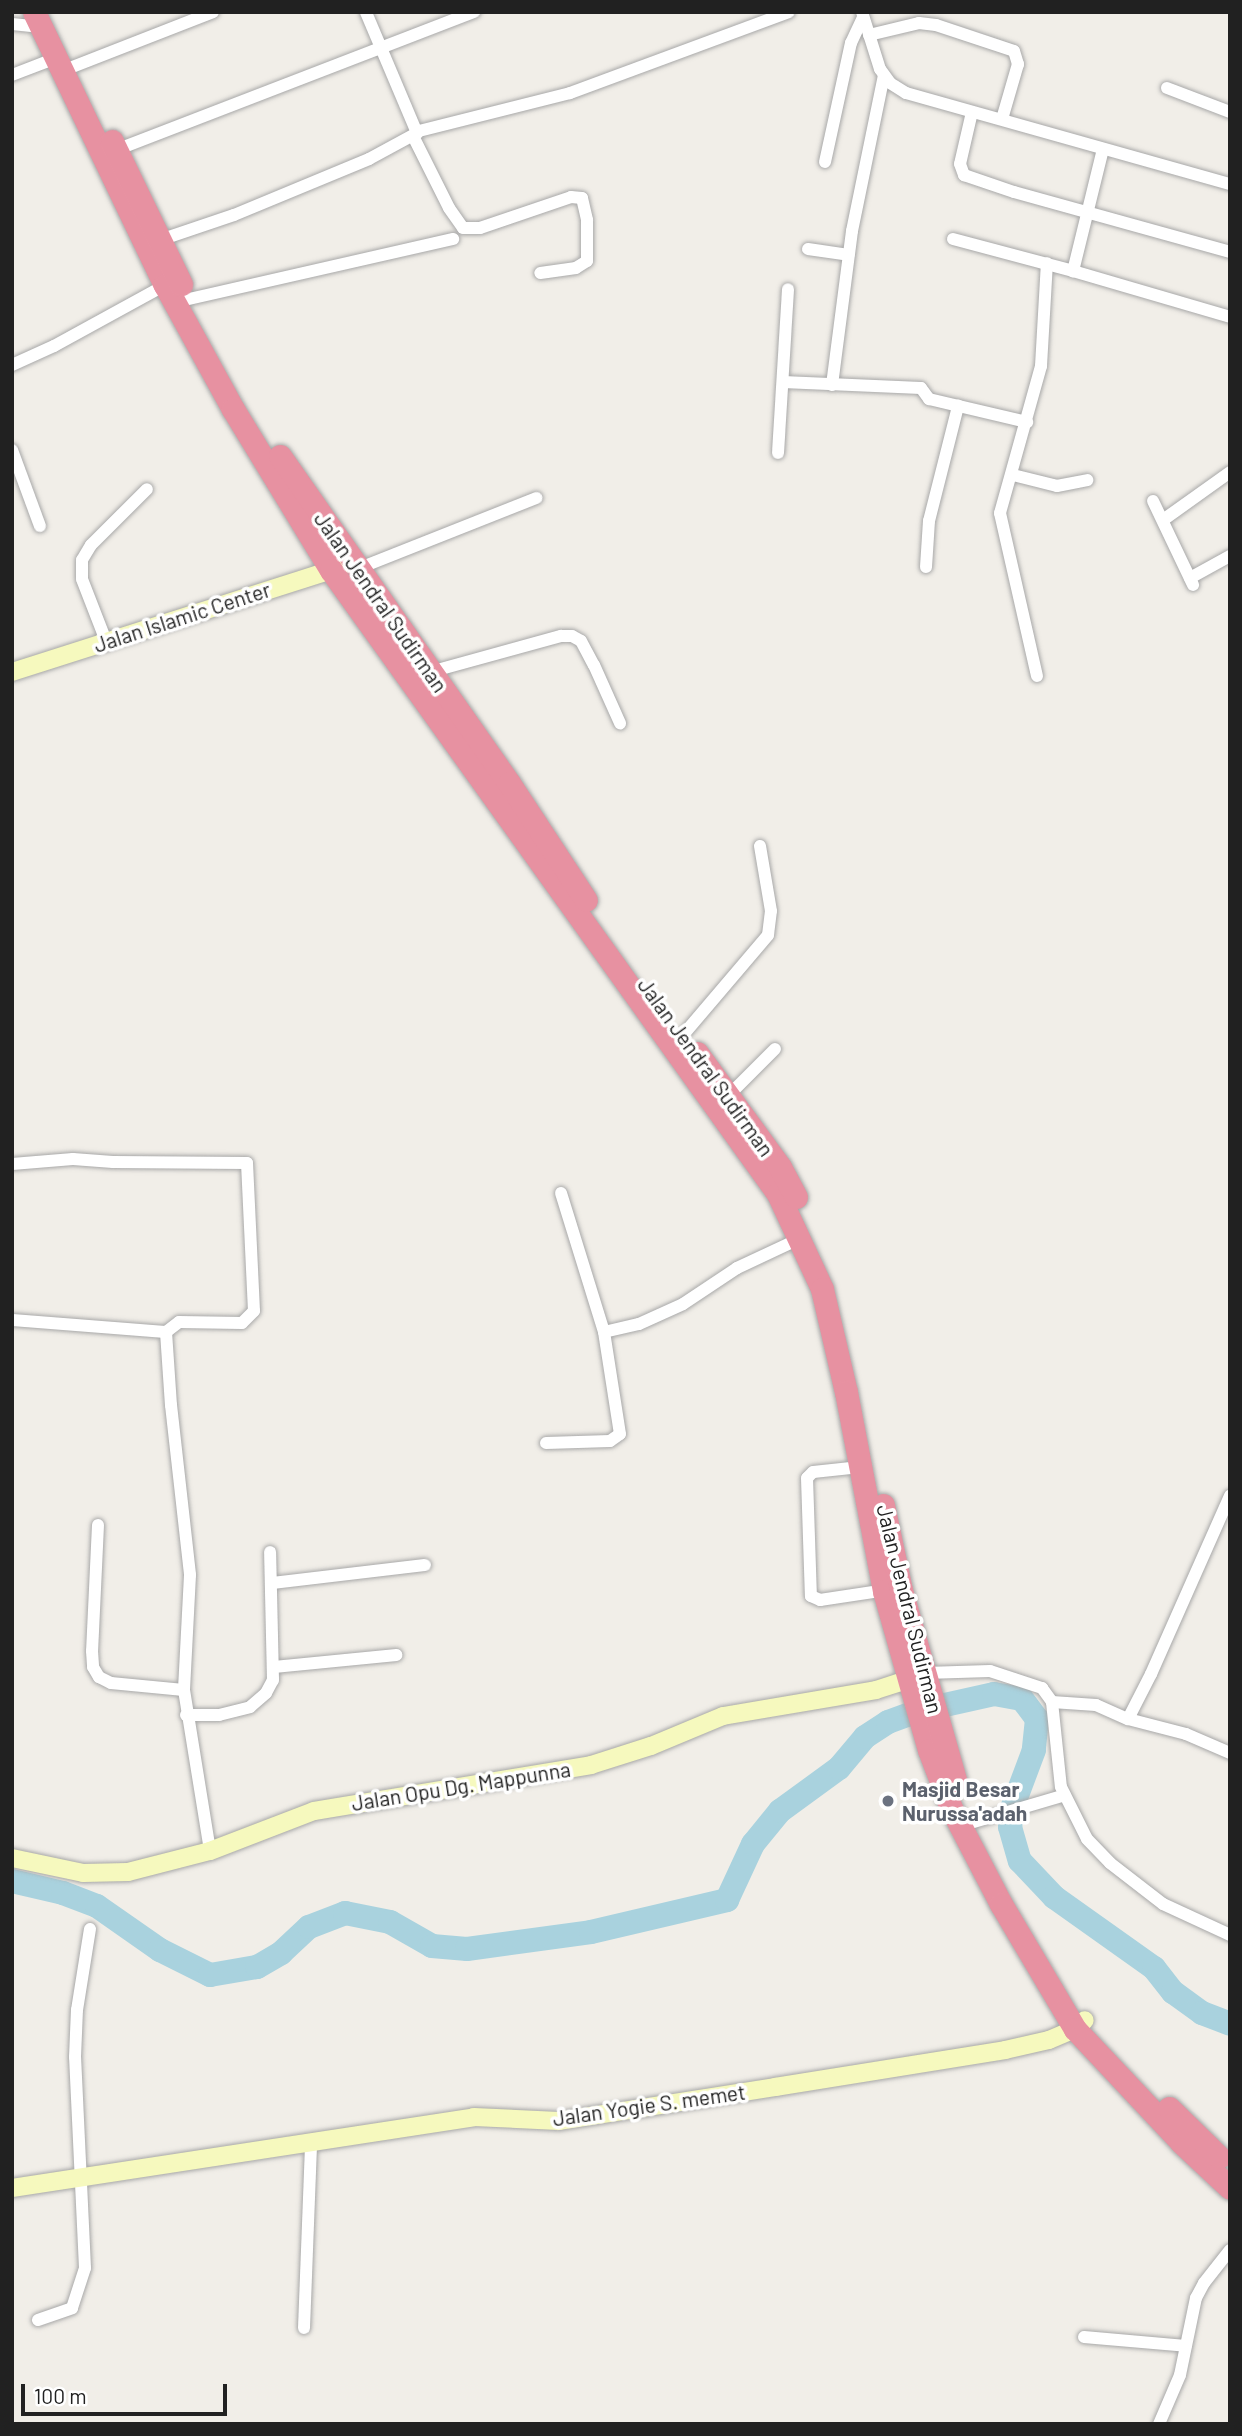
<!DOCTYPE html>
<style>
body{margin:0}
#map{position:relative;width:1242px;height:2436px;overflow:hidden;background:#f1eee8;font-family:Barlow,sans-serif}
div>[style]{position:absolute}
.river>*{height:24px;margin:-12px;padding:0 12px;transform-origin:12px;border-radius:12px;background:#a9d2de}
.roads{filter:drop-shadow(0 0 2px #a8a8a8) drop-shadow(0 0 2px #a8a8a8)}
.street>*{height:12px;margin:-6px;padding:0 6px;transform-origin:6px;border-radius:6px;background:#fff}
.secondary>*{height:18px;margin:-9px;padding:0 9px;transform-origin:9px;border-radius:9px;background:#f6f9be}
.highway>*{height:23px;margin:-11.5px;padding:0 11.5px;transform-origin:11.5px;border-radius:11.5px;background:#e791a1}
.dots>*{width:19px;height:19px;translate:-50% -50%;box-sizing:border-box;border:4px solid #fff;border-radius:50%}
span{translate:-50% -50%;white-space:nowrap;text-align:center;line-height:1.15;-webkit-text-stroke:7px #fff;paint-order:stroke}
.street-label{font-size:21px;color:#212121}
.worship-label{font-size:21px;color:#5b616d;font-weight:700}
.left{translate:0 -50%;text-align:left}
.frame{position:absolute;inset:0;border:14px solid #212121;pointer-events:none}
.scale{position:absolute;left:21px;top:2384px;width:206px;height:32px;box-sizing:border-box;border:4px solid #212121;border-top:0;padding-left:9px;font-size:21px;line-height:24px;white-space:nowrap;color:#212121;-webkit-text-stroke:5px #fff;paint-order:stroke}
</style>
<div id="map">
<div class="river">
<i style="left:12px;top:1881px;width:52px;rotate:13.2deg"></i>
<i style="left:63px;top:1893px;width:36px;rotate:21deg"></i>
<i style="left:97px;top:1906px;width:77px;rotate:34.9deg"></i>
<i style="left:160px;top:1950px;width:56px;rotate:26.6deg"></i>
<i style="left:210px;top:1975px;width:48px;rotate:-9.7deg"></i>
<i style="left:257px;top:1967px;width:28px;rotate:-30deg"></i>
<i style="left:281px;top:1953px;width:38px;rotate:-43deg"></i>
<i style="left:309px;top:1927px;width:39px;rotate:-21deg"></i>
<i style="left:345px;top:1913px;width:46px;rotate:11.3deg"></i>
<i style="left:390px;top:1922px;width:48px;rotate:29.7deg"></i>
<i style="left:432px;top:1946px;width:35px;rotate:5deg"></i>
<i style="left:467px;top:1949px;width:125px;rotate:-7.8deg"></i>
<i style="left:591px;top:1932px;width:140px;rotate:-13.2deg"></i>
<i style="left:727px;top:1900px;width:62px;rotate:-65.1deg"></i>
<i style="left:753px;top:1844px;width:43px;rotate:-50.7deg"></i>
<i style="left:780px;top:1811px;width:73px;rotate:-36.1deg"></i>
<i style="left:839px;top:1768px;width:40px;rotate:-50deg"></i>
<i style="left:865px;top:1737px;width:27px;rotate:-33deg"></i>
<i style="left:888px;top:1722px;width:32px;rotate:-20deg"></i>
<i style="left:918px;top:1711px;width:78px;rotate:-12.6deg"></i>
<i style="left:994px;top:1694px;width:28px;rotate:10deg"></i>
<i style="left:1022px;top:1699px;width:25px;rotate:53deg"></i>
<i style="left:1037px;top:1719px;width:31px;rotate:96deg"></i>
<i style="left:1034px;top:1750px;width:60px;rotate:110.6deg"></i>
<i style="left:1013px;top:1806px;width:21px;rotate:98deg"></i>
<i style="left:1010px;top:1827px;width:35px;rotate:74deg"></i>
<i style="left:1020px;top:1861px;width:50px;rotate:46.6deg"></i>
<i style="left:1054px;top:1897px;width:123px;rotate:35.4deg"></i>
<i style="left:1154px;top:1968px;width:31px;rotate:52deg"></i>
<i style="left:1173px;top:1992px;width:36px;rotate:36deg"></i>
<i style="left:1202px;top:2013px;width:30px;rotate:21deg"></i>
</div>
<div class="roads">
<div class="street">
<i style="left:862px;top:12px;width:60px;rotate:72.5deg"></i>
<i style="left:880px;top:69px;width:17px;rotate:54deg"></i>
<i style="left:890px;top:83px;width:19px;rotate:32deg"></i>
<i style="left:906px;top:93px;width:337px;rotate:15.7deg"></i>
<i style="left:12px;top:24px;width:29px;rotate:6deg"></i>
<i style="left:869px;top:35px;width:51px;rotate:-13.5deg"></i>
<i style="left:919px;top:23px;width:17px;rotate:7deg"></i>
<i style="left:936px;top:25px;width:82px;rotate:18.4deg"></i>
<i style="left:1014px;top:51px;width:14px;rotate:73deg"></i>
<i style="left:1018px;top:64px;width:57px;rotate:106.2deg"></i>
<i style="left:62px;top:71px;width:162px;rotate:-21.3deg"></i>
<i style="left:12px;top:75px;width:47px;rotate:-21.1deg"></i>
<i style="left:1167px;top:88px;width:67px;rotate:20.9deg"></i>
<i style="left:972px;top:112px;width:53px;rotate:103deg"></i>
<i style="left:960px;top:164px;width:12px;rotate:70deg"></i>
<i style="left:964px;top:175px;width:53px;rotate:18.8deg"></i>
<i style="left:1014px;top:192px;width:224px;rotate:15.5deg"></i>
<i style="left:419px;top:131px;width:156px;rotate:-14.1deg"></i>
<i style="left:570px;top:93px;width:233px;rotate:-20.3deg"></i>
<i style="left:413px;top:136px;width:80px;rotate:63.4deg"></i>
<i style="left:449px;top:208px;width:24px;rotate:55deg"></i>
<i style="left:463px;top:228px;width:17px"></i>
<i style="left:480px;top:228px;width:96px;rotate:-18.8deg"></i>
<i style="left:571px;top:197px;width:11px;rotate:5deg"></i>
<i style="left:582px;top:198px;width:23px;rotate:77deg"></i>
<i style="left:587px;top:220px;width:41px;rotate:90deg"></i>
<i style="left:587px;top:261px;width:13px;rotate:148deg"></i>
<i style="left:576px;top:268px;width:36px;rotate:172deg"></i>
<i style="left:1103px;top:149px;width:126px;rotate:103.8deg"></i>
<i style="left:1073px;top:271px;width:164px;rotate:16.3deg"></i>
<i style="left:116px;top:150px;width:384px;rotate:-21.1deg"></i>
<i style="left:825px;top:162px;width:122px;rotate:-77.7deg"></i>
<i style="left:851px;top:43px;width:29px;rotate:-65deg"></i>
<i style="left:953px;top:239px;width:124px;rotate:14.9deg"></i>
<i style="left:160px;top:240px;width:78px;rotate:-18.7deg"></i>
<i style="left:234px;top:215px;width:146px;rotate:-22.5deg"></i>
<i style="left:369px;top:159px;width:55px;rotate:-28.4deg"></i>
<i style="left:417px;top:133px;width:131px;rotate:-112.9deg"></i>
<i style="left:808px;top:249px;width:41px;rotate:8.3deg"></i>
<i style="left:189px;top:299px;width:271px;rotate:-12.8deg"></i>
<i style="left:12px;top:365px;width:46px;rotate:-24.3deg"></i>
<i style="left:54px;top:346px;width:131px;rotate:-28.7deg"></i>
<i style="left:783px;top:382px;width:138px;rotate:2.5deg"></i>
<i style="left:921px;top:388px;width:14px;rotate:54deg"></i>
<i style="left:929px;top:399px;width:101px;rotate:13.2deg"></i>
<i style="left:832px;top:385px;width:155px;rotate:-82.6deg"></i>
<i style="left:852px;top:231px;width:159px;rotate:-78.4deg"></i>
<i style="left:12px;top:450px;width:81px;rotate:69.8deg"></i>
<i style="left:778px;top:453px;width:164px;rotate:-86.5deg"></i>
<i style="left:1013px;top:475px;width:45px;rotate:14deg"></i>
<i style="left:1057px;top:486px;width:31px;rotate:-11deg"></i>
<i style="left:1153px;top:501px;width:93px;rotate:64.5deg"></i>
<i style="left:1163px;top:520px;width:82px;rotate:-35.6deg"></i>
<i style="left:926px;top:567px;width:46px;rotate:-86.3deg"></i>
<i style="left:929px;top:521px;width:119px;rotate:-75.8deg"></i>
<i style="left:357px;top:569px;width:193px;rotate:-21.6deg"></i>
<i style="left:1190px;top:578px;width:46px;rotate:-28.8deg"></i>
<i style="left:106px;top:641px;width:66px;rotate:-111.2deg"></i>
<i style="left:82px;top:579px;width:19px;rotate:-90deg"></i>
<i style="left:82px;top:560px;width:17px;rotate:-59deg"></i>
<i style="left:91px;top:545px;width:79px;rotate:-45deg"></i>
<i style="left:430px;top:672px;width:136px;rotate:-15.4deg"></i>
<i style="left:561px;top:636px;width:11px"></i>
<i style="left:572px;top:636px;width:10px;rotate:29deg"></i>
<i style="left:581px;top:641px;width:27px;rotate:62deg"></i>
<i style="left:594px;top:665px;width:64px;rotate:65.9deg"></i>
<i style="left:1037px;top:676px;width:167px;rotate:-102.8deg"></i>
<i style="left:1000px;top:513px;width:153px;rotate:-74.4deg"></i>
<i style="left:1041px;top:366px;width:103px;rotate:-86.7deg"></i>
<i style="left:683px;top:1035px;width:131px;rotate:-49.6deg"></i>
<i style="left:768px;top:935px;width:24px;rotate:-83deg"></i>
<i style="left:771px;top:911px;width:66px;rotate:-99.6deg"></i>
<i style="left:729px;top:1095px;width:65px;rotate:-45deg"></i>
<i style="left:12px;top:1164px;width:61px;rotate:-4.7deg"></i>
<i style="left:73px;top:1159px;width:40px;rotate:4.3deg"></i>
<i style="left:113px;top:1162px;width:134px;rotate:0.4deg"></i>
<i style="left:247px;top:1163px;width:148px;rotate:87.3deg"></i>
<i style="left:254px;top:1311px;width:17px;rotate:135deg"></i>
<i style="left:242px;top:1323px;width:63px;rotate:-179.1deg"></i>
<i style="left:179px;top:1322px;width:16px;rotate:142deg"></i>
<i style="left:166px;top:1332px;width:73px;rotate:86.1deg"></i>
<i style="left:171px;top:1405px;width:171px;rotate:83.6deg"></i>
<i style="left:190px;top:1575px;width:115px;rotate:93deg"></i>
<i style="left:184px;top:1690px;width:163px;rotate:80.8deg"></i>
<i style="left:561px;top:1193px;width:145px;rotate:72.8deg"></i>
<i style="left:604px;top:1332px;width:36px;rotate:-13deg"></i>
<i style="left:639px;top:1324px;width:48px;rotate:-24.4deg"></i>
<i style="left:683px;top:1304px;width:65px;rotate:-33.7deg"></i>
<i style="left:737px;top:1268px;width:71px;rotate:-25.1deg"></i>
<i style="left:12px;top:1320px;width:154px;rotate:4.5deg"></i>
<i style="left:546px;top:1443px;width:64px;rotate:-1.8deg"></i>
<i style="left:610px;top:1441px;width:12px;rotate:-35deg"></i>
<i style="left:620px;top:1434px;width:103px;rotate:-98.9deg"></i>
<i style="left:860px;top:1467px;width:47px;rotate:173.9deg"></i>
<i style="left:813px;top:1472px;width:8px;rotate:135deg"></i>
<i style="left:807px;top:1478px;width:118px;rotate:88.1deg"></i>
<i style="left:811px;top:1596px;width:10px;rotate:24deg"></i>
<i style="left:820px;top:1600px;width:67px;rotate:-8.6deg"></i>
<i style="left:98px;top:1525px;width:126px;rotate:92.7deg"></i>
<i style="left:92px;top:1651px;width:16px;rotate:86deg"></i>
<i style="left:93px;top:1667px;width:12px;rotate:59deg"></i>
<i style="left:99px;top:1677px;width:13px;rotate:27deg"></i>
<i style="left:111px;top:1683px;width:73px;rotate:5.5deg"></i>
<i style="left:272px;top:1583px;width:154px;rotate:-6.7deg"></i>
<i style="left:274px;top:1667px;width:123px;rotate:-5.6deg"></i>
<i style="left:925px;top:1673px;width:65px;rotate:-1.8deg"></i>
<i style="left:990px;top:1671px;width:55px;rotate:18.1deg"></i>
<i style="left:1042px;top:1688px;width:17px;rotate:54deg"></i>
<i style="left:1052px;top:1702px;width:85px;rotate:84deg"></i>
<i style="left:1061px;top:1787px;width:58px;rotate:63.4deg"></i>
<i style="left:1087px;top:1839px;width:33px;rotate:46deg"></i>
<i style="left:1110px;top:1863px;width:67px;rotate:37.7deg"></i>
<i style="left:1163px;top:1904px;width:74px;rotate:24.8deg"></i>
<i style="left:1052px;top:1702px;width:44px;rotate:3.9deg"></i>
<i style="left:1096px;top:1705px;width:35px;rotate:24deg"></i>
<i style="left:1128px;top:1719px;width:51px;rotate:-62.9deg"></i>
<i style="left:1151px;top:1674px;width:195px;rotate:-66.1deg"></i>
<i style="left:186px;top:1715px;width:33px"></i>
<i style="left:219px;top:1715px;width:32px;rotate:-14deg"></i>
<i style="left:250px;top:1707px;width:21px;rotate:-41deg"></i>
<i style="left:266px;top:1693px;width:15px;rotate:-62deg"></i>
<i style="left:273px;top:1680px;width:128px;rotate:-91.3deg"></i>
<i style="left:1128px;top:1719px;width:60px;rotate:14.5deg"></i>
<i style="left:1186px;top:1734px;width:48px;rotate:23.4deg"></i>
<i style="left:960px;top:1826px;width:109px;rotate:-16.4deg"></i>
<i style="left:38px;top:2320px;width:36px;rotate:-19deg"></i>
<i style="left:72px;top:2308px;width:42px;rotate:-72deg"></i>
<i style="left:85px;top:2268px;width:211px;rotate:-92.7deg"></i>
<i style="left:75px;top:2057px;width:47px;rotate:-87.6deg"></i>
<i style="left:77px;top:2010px;width:82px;rotate:-80.9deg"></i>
<i style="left:304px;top:2328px;width:186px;rotate:-87.8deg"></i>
<i style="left:1084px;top:2337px;width:102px;rotate:5deg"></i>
<i style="left:1159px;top:2424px;width:53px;rotate:-66.8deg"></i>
<i style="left:1180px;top:2375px;width:79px;rotate:-78.3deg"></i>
<i style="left:1196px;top:2298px;width:17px;rotate:-62deg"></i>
<i style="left:1204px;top:2283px;width:42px;rotate:-51.8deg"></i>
</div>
<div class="secondary">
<i style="left:12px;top:672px;width:335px;rotate:-17.7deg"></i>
<i style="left:331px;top:570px;width:22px;rotate:-24deg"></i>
<i style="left:12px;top:1858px;width:73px;rotate:11.9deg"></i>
<i style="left:83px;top:1873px;width:45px;rotate:-1.3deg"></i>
<i style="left:128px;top:1872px;width:85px;rotate:-14.4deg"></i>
<i style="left:210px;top:1851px;width:111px;rotate:-21deg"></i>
<i style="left:314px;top:1811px;width:281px;rotate:-9.4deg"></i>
<i style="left:591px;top:1765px;width:63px;rotate:-17.6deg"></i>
<i style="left:651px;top:1746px;width:78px;rotate:-22.6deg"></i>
<i style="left:723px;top:1716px;width:155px;rotate:-9.6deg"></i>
<i style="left:876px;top:1690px;width:45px;rotate:-18deg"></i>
<i style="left:12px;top:2188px;width:467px;rotate:-8.7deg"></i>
<i style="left:474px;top:2117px;width:85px;rotate:2.7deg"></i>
<i style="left:559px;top:2121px;width:219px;rotate:-8.9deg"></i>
<i style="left:775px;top:2087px;width:233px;rotate:-9.1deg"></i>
<i style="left:1005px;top:2050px;width:45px;rotate:-12.8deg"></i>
<i style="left:1049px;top:2040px;width:28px;rotate:-23deg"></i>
<i style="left:1075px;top:2029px;width:13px;rotate:-42deg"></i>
</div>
<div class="highway">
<i style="left:34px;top:12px;width:303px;rotate:64.4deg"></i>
<i style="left:165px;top:285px;width:141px;rotate:61.3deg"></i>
<i style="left:233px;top:409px;width:188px;rotate:58.7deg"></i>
<i style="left:331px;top:570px;width:768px;rotate:54.38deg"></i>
<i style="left:778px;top:1194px;width:105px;rotate:65.1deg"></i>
<i style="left:822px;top:1289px;width:106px;rotate:76.9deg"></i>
<i style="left:846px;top:1392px;width:203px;rotate:79.2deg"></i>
<i style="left:884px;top:1591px;width:165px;rotate:74.2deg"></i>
<i style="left:929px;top:1750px;width:62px;rotate:69.2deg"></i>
<i style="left:951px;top:1808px;width:108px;rotate:62.5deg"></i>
<i style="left:1001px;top:1904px;width:145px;rotate:59.4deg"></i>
<i style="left:1075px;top:2029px;width:155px;rotate:46.8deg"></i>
<i style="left:1181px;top:2142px;width:67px;rotate:43.2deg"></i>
<i style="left:112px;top:141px;width:159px;rotate:64.2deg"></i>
<i style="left:280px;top:456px;width:399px;rotate:55deg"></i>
<i style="left:509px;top:783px;width:140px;rotate:56.7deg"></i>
<i style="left:697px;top:1053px;width:141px;rotate:53.9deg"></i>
<i style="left:780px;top:1167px;width:34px;rotate:62deg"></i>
<i style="left:883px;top:1505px;width:87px;rotate:78deg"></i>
<i style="left:901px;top:1590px;width:198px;rotate:74.1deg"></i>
<i style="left:1169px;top:2108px;width:70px;rotate:44.4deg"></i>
</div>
</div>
<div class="dots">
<i style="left:888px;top:1801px;background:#6b7280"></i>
</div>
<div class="street-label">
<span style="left:381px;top:602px;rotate:55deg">Jalan Jendral Sudirman</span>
<span style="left:182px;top:617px;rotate:-18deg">Jalan Islamic Center</span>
<span style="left:706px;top:1067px;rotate:54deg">Jalan Jendral Sudirman</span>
<span style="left:910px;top:1609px;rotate:76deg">Jalan Jendral Sudirman</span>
<span style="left:461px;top:1786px;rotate:-9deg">Jalan Opu Dg. Mappunna</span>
<span style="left:649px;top:2105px;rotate:-8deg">Jalan Yogie S. memet</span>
</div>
<div class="worship-label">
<span class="left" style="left:902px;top:1801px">Masjid Besar<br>Nurussa'adah</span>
</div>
<div class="frame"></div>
<div class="scale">100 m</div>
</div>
